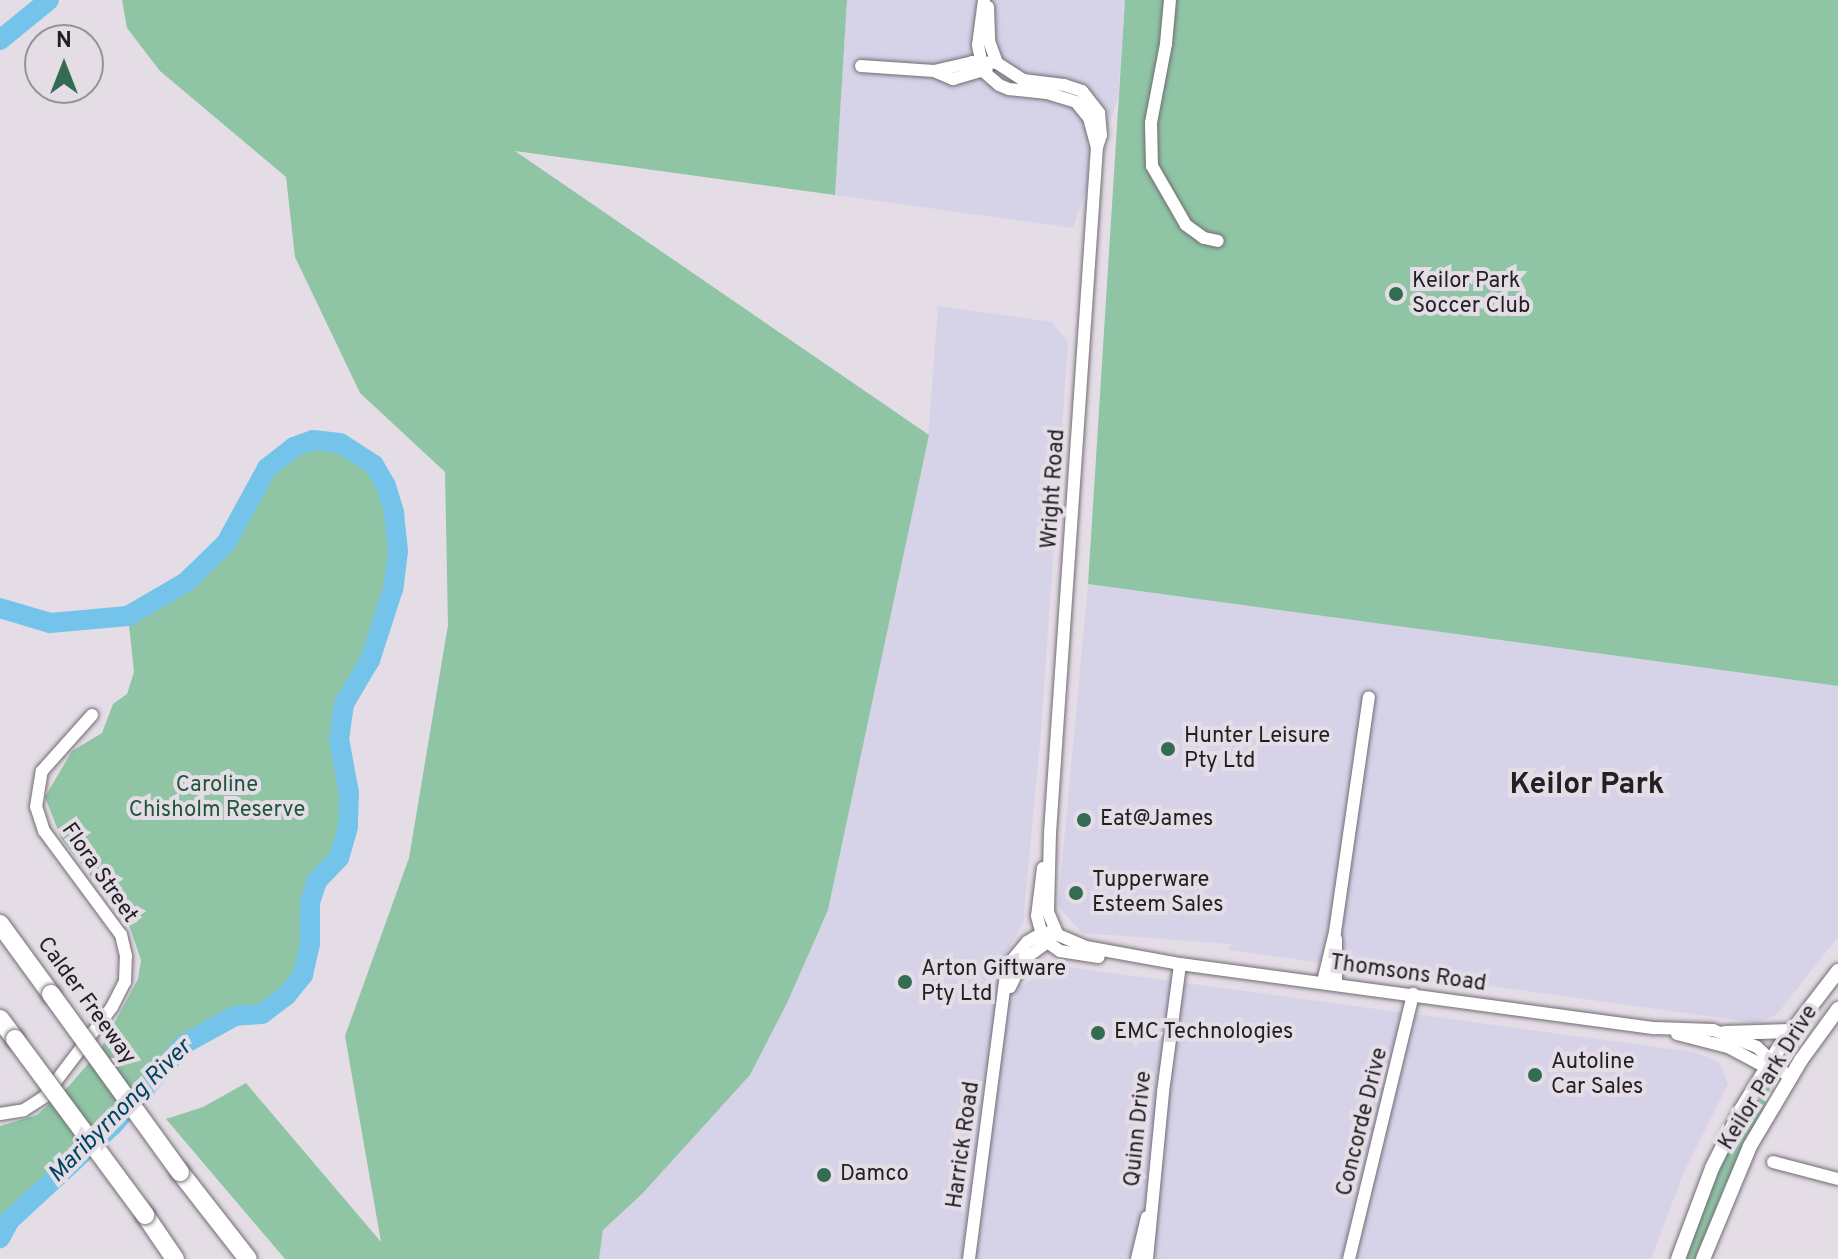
<!DOCTYPE html>
<style>
body{margin:0}
#map{position:relative;width:1838px;height:1259px;overflow:hidden;background:#e4dde6;font-family:Overpass,sans-serif}
div>[style]{position:absolute}
.industrial>*{inset:0;background:#d6d3e9}
.green>*{inset:0;background:#8fc5a5}
.river>*{height:20px;margin:-10px;padding:0 10px;transform-origin:10px;border-radius:10px;background:#74c3eb}
.roads{filter:drop-shadow(0 0 2px #726c73) drop-shadow(0 0 2px #726c73)}
.minor>*{height:12px;margin:-6px;padding:0 6px;transform-origin:6px;border-radius:6px;background:#fff}
.major>*{height:14px;margin:-7px;padding:0 7px;transform-origin:7px;border-radius:7px;background:#fff}
.highway>*{height:18px;margin:-9px;padding:0 9px;transform-origin:9px;border-radius:9px;background:#fff}
.bridges{filter:drop-shadow(0 0 2px #726c73) drop-shadow(0 0 2px #726c73)}
.highway-bridge>*{height:18px;margin:-9px;padding:0 9px;transform-origin:9px;border-radius:9px;background:#fff}
.dots>*{width:22px;height:22px;translate:-50% -50%;box-sizing:border-box;border:4px solid #e4dde6;border-radius:50%}
span{translate:-50% -50%;white-space:nowrap;text-align:center;line-height:1.15;-webkit-text-stroke:8px #e4dde6;paint-order:stroke}
.poi-label{font-size:22px;color:#232023}
.left{translate:0 -50%;text-align:left}
.street-label{font-size:22px;color:#232023}
.park-label{font-size:22px;color:#1f5639}
.water-label{font-size:24px;color:#004560;font-style:italic}
.district-label{font-size:30px;color:#232023;font-weight:700}
.north{position:absolute;left:24px;top:24px;width:80px;height:80px;box-sizing:border-box;background:#e4dde6;border:2px solid #979198;border-radius:50%;rotate:0deg;font-size:22px;font-weight:700;line-height:32px;text-align:center;color:#232023}
.north::after{content:'';display:block;margin:auto;width:28px;height:36px;background:#336b53;clip-path:polygon(50% 0,100% 100%,50% 72%,0 100%)}
</style>
<div id="map">
<div class="industrial">
<i style="clip-path:polygon(847px 0,1125px 0,1118px 98px,1073px 228px,835px 195px)"></i>
<i style="clip-path:polygon(938px 306px,1052px 322px,1068px 342px,1041px 732px,1023px 924px,990px 980px,1022px 986px,1052px 965px,1693px 1052px,1713px 1059px,1720px 1064px,1728px 1084px,1684px 1172px,1651px 1259px,599px 1259px,603px 1230px,642px 1194px,750px 1075px,788px 1001px,828px 910px,928px 439px)"></i>
<i style="clip-path:polygon(1088px 584px,1838px 686px,1838px 937px,1777px 1014px,1758px 1023px,1229px 950px,1231px 944px,1082px 933px,1058px 906px)"></i>
</div>
<div class="green">
<i style="clip-path:polygon(122px 0,847px 0,835px 195px,515px 151px,929px 435px,828px 910px,788px 1001px,750px 1075px,642px 1194px,603px 1230px,599px 1259px,285px 1259px,166px 1119px,203px 1107px,246px 1083px,381px 1242px,345px 1036px,409px 858px,448px 625px,445px 472px,360px 393px,295px 257px,286px 177px,160px 71px,127px 28px)"></i>
<i style="clip-path:polygon(1125px 0,1838px 0,1838px 686px,1088px 584px)"></i>
<i style="clip-path:polygon(313px 440px,340px 443px,374px 465px,386px 486px,394px 513px,398px 551px,393px 589px,370px 660px,344px 704px,339px 739px,349px 793px,348px 827px,339px 858px,317px 882px,310px 903px,310px 944px,303px 975px,287px 995px,262px 1014px,235px 1016px,184px 1044px,113px 1125px,10px 1220px,0 1238px,0 1126px,37px 1115px,68px 1087px,100px 1050px,138px 979px,141px 960px,129px 925px,61px 838px,45px 797px,72px 751px,102px 733px,113px 704px,127px 694px,134px 672px,128px 616px,186px 582px,225px 543px,267px 468px,294px 447px)"></i>
<i style="clip-path:polygon(1768px 1078px,1771px 1085px,1765px 1104px,1725px 1185px,1696px 1259px,1684px 1259px,1715px 1177px)"></i>
</div>
<div class="river">
<i style="left:0;top:40px;width:63px;rotate:-39.2deg"></i>
<i style="left:0;top:608px;width:52px;rotate:16.7deg"></i>
<i style="left:50px;top:623px;width:78px;rotate:-5.1deg"></i>
<i style="left:128px;top:616px;width:67px;rotate:-30.4deg"></i>
<i style="left:186px;top:582px;width:56px;rotate:-44.3deg"></i>
<i style="left:226px;top:543px;width:85px;rotate:-61.3deg"></i>
<i style="left:267px;top:468px;width:34px;rotate:-38deg"></i>
<i style="left:294px;top:447px;width:20px;rotate:-20deg"></i>
<i style="left:313px;top:440px;width:27px;rotate:6deg"></i>
<i style="left:340px;top:443px;width:40px;rotate:32.9deg"></i>
<i style="left:374px;top:465px;width:24px;rotate:60deg"></i>
<i style="left:386px;top:486px;width:28px;rotate:73deg"></i>
<i style="left:394px;top:513px;width:38px;rotate:84deg"></i>
<i style="left:398px;top:551px;width:38px;rotate:97deg"></i>
<i style="left:393px;top:589px;width:75px;rotate:107.9deg"></i>
<i style="left:370px;top:660px;width:51px;rotate:120.6deg"></i>
<i style="left:344px;top:704px;width:35px;rotate:98deg"></i>
<i style="left:339px;top:739px;width:55px;rotate:79.5deg"></i>
<i style="left:349px;top:793px;width:34px;rotate:92deg"></i>
<i style="left:348px;top:827px;width:32px;rotate:106deg"></i>
<i style="left:339px;top:858px;width:32px;rotate:134deg"></i>
<i style="left:317px;top:881px;width:23px;rotate:108deg"></i>
<i style="left:310px;top:903px;width:41px;rotate:90deg"></i>
<i style="left:310px;top:944px;width:32px;rotate:103deg"></i>
<i style="left:303px;top:975px;width:26px;rotate:129deg"></i>
<i style="left:287px;top:995px;width:31px;rotate:143deg"></i>
<i style="left:262px;top:1014px;width:27px;rotate:176deg"></i>
<i style="left:235px;top:1016px;width:58px;rotate:151.2deg"></i>
<i style="left:184px;top:1044px;width:108px;rotate:131.2deg"></i>
<i style="left:113px;top:1125px;width:140px;rotate:137.3deg"></i>
<i style="left:10px;top:1220px;width:21px;rotate:119deg"></i>
</div>
<div class="roads">
<div class="minor">
<i style="left:984px;top:0;width:45px;rotate:97.6deg"></i>
<i style="left:978px;top:45px;width:26px;rotate:79deg"></i>
<i style="left:983px;top:71px;width:21px;rotate:41deg"></i>
<i style="left:999px;top:85px;width:11px;rotate:22deg"></i>
<i style="left:1009px;top:89px;width:38px;rotate:6deg"></i>
<i style="left:1047px;top:93px;width:30px;rotate:17deg"></i>
<i style="left:1076px;top:102px;width:21px;rotate:51deg"></i>
<i style="left:1089px;top:118px;width:30px;rotate:75deg"></i>
<i style="left:1170px;top:0;width:44px;rotate:95.2deg"></i>
<i style="left:1166px;top:44px;width:80px;rotate:100.8deg"></i>
<i style="left:1151px;top:123px;width:43px;rotate:88.7deg"></i>
<i style="left:1152px;top:166px;width:68px;rotate:60deg"></i>
<i style="left:1186px;top:225px;width:22px;rotate:36deg"></i>
<i style="left:1204px;top:238px;width:14px;rotate:12deg"></i>
<i style="left:988px;top:7px;width:34px;rotate:88deg"></i>
<i style="left:989px;top:41px;width:23px;rotate:70deg"></i>
<i style="left:861px;top:66px;width:73px;rotate:3.9deg"></i>
<i style="left:934px;top:71px;width:39px;rotate:-13deg"></i>
<i style="left:972px;top:62px;width:25px;rotate:2deg"></i>
<i style="left:997px;top:63px;width:31px;rotate:33deg"></i>
<i style="left:1023px;top:80px;width:41px;rotate:7deg"></i>
<i style="left:1064px;top:85px;width:19px;rotate:18deg"></i>
<i style="left:1082px;top:91px;width:28px;rotate:52deg"></i>
<i style="left:1099px;top:113px;width:22px;rotate:85deg"></i>
<i style="left:1101px;top:135px;width:13px;rotate:108deg"></i>
<i style="left:1097px;top:147px;width:688px;rotate:93.92deg"></i>
<i style="left:1050px;top:833px;width:79px;rotate:91.5deg"></i>
<i style="left:1048px;top:912px;width:25px;rotate:67deg"></i>
<i style="left:1058px;top:935px;width:30px;rotate:23deg"></i>
<i style="left:1086px;top:947px;width:96px;rotate:10.3deg"></i>
<i style="left:1180px;top:964px;width:479px;rotate:7.7deg"></i>
<i style="left:1655px;top:1028px;width:58px;rotate:2deg"></i>
<i style="left:1713px;top:1030px;width:47px;rotate:21.1deg"></i>
<i style="left:1757px;top:1047px;width:45px;rotate:43.2deg"></i>
<i style="left:934px;top:71px;width:21px;rotate:23deg"></i>
<i style="left:953px;top:79px;width:35px;rotate:-16deg"></i>
<i style="left:1043px;top:868px;width:48px;rotate:97.1deg"></i>
<i style="left:1037px;top:916px;width:24px;rotate:75deg"></i>
<i style="left:1043px;top:939px;width:21px;rotate:35deg"></i>
<i style="left:1060px;top:951px;width:39px;rotate:9deg"></i>
<i style="left:1323px;top:982px;width:51px;rotate:-76.5deg"></i>
<i style="left:1335px;top:932px;width:237px;rotate:-81.8deg"></i>
<i style="left:1336px;top:983px;width:44px;rotate:-90deg"></i>
<i style="left:1010px;top:987px;width:30px;rotate:-64deg"></i>
<i style="left:1023px;top:960px;width:34px;rotate:-36deg"></i>
<i style="left:1677px;top:1034px;width:53px;rotate:14.3deg"></i>
<i style="left:1728px;top:1047px;width:53px;rotate:28deg"></i>
<i style="left:0;top:1114px;width:24px;rotate:-9deg"></i>
<i style="left:24px;top:1110px;width:24px;rotate:-33deg"></i>
<i style="left:44px;top:1097px;width:113px;rotate:-52.9deg"></i>
<i style="left:112px;top:1007px;width:28px;rotate:-63deg"></i>
<i style="left:125px;top:982px;width:26px;rotate:-88deg"></i>
<i style="left:126px;top:956px;width:22px;rotate:-103deg"></i>
<i style="left:121px;top:935px;width:129px;rotate:-126.5deg"></i>
<i style="left:44px;top:831px;width:25px;rotate:-108deg"></i>
<i style="left:36px;top:807px;width:36px;rotate:-81deg"></i>
<i style="left:42px;top:771px;width:75px;rotate:-48.2deg"></i>
<i style="left:1773px;top:1162px;width:67px;rotate:14.7deg"></i>
<i style="left:969px;top:1259px;width:295px;rotate:-82.6deg"></i>
<i style="left:1007px;top:966px;width:31px;rotate:-50deg"></i>
<i style="left:1027px;top:942px;width:16px;rotate:-30deg"></i>
<i style="left:1041px;top:934px;width:15px;rotate:-11deg"></i>
<i style="left:1137px;top:1259px;width:43px;rotate:-76.6deg"></i>
<i style="left:1147px;top:1259px;width:168px;rotate:-84.5deg"></i>
<i style="left:1163px;top:1092px;width:129px;rotate:-82.4deg"></i>
<i style="left:1349px;top:1259px;width:273px;rotate:-76.4deg"></i>
</div>
<div class="major">
<i style="left:1725px;top:1033px;width:66px;rotate:-1.7deg"></i>
<i style="left:1678px;top:1259px;width:97px;rotate:-69.5deg"></i>
<i style="left:1712px;top:1168px;width:65px;rotate:-63.4deg"></i>
<i style="left:1741px;top:1110px;width:73px;rotate:-58.5deg"></i>
<i style="left:1779px;top:1048px;width:97px;rotate:-52.5deg"></i>
<i style="left:1703px;top:1259px;width:122px;rotate:-67.4deg"></i>
<i style="left:1750px;top:1146px;width:100px;rotate:-59.3deg"></i>
<i style="left:1801px;top:1060px;width:63px;rotate:-54deg"></i>
</div>
<div class="highway">
<i style="left:0;top:924px;width:87px;rotate:53.9deg"></i>
<i style="left:0;top:1019px;width:25px;rotate:53deg"></i>
<i style="left:180px;top:1172px;width:110px;rotate:52deg"></i>
<i style="left:145px;top:1215px;width:53px;rotate:55.7deg"></i>
</div>
</div>
<div class="bridges">
<div class="highway-bridge">
<i style="left:51px;top:994px;width:220px;rotate:54.1deg"></i>
<i style="left:15px;top:1039px;width:219px;rotate:53.5deg"></i>
</div>
</div>
<div class="dots">
<i style="left:1396px;top:294px;background:#336b53"></i>
<i style="left:1168px;top:749px;background:#336b53"></i>
<i style="left:1084px;top:820px;background:#336b53"></i>
<i style="left:1076px;top:893px;background:#336b53"></i>
<i style="left:905px;top:982px;background:#336b53"></i>
<i style="left:1098px;top:1033px;background:#336b53"></i>
<i style="left:1535px;top:1075px;background:#336b53"></i>
<i style="left:824px;top:1175px;background:#336b53"></i>
</div>
<div class="poi-label">
<span class="left" style="left:1412px;top:294px">Keilor Park<br>Soccer Club</span>
<span class="left" style="left:1184px;top:749px">Hunter Leisure<br>Pty Ltd</span>
<span class="left" style="left:1100px;top:820px">Eat@James</span>
<span class="left" style="left:1092px;top:893px">Tupperware<br>Esteem Sales</span>
<span class="left" style="left:921px;top:982px">Arton Giftware<br>Pty Ltd</span>
<span class="left" style="left:1114px;top:1033px">EMC Technologies</span>
<span class="left" style="left:1551px;top:1075px">Autoline<br>Car Sales</span>
<span class="left" style="left:840px;top:1175px">Damco</span>
</div>
<div class="street-label">
<span style="left:1054px;top:489px;rotate:-86deg">Wright Road</span>
<span style="left:99px;top:873px;rotate:55deg">Flora Street</span>
<span style="left:1408px;top:974px;rotate:8deg">Thomsons Road</span>
<span style="left:86px;top:1001px;rotate:54deg">Calder Freeway</span>
<span style="left:1769px;top:1078px;rotate:-58deg">Keilor Park Drive</span>
<span style="left:1363px;top:1122px;rotate:-76deg">Concorde Drive</span>
<span style="left:1139px;top:1129px;rotate:-84deg">Quinn Drive</span>
<span style="left:964px;top:1145px;rotate:-82deg">Harrick Road</span>
</div>
<div class="park-label">
<span style="left:217px;top:798px">Caroline<br>Chisholm Reserve</span>
</div>
<div class="water-label">
<span style="left:121px;top:1112px;rotate:-45deg">Maribyrnong River</span>
</div>
<div class="district-label">
<span style="left:1587px;top:786px">Keilor Park</span>
</div>
<div class="north">N</div>
</div>
